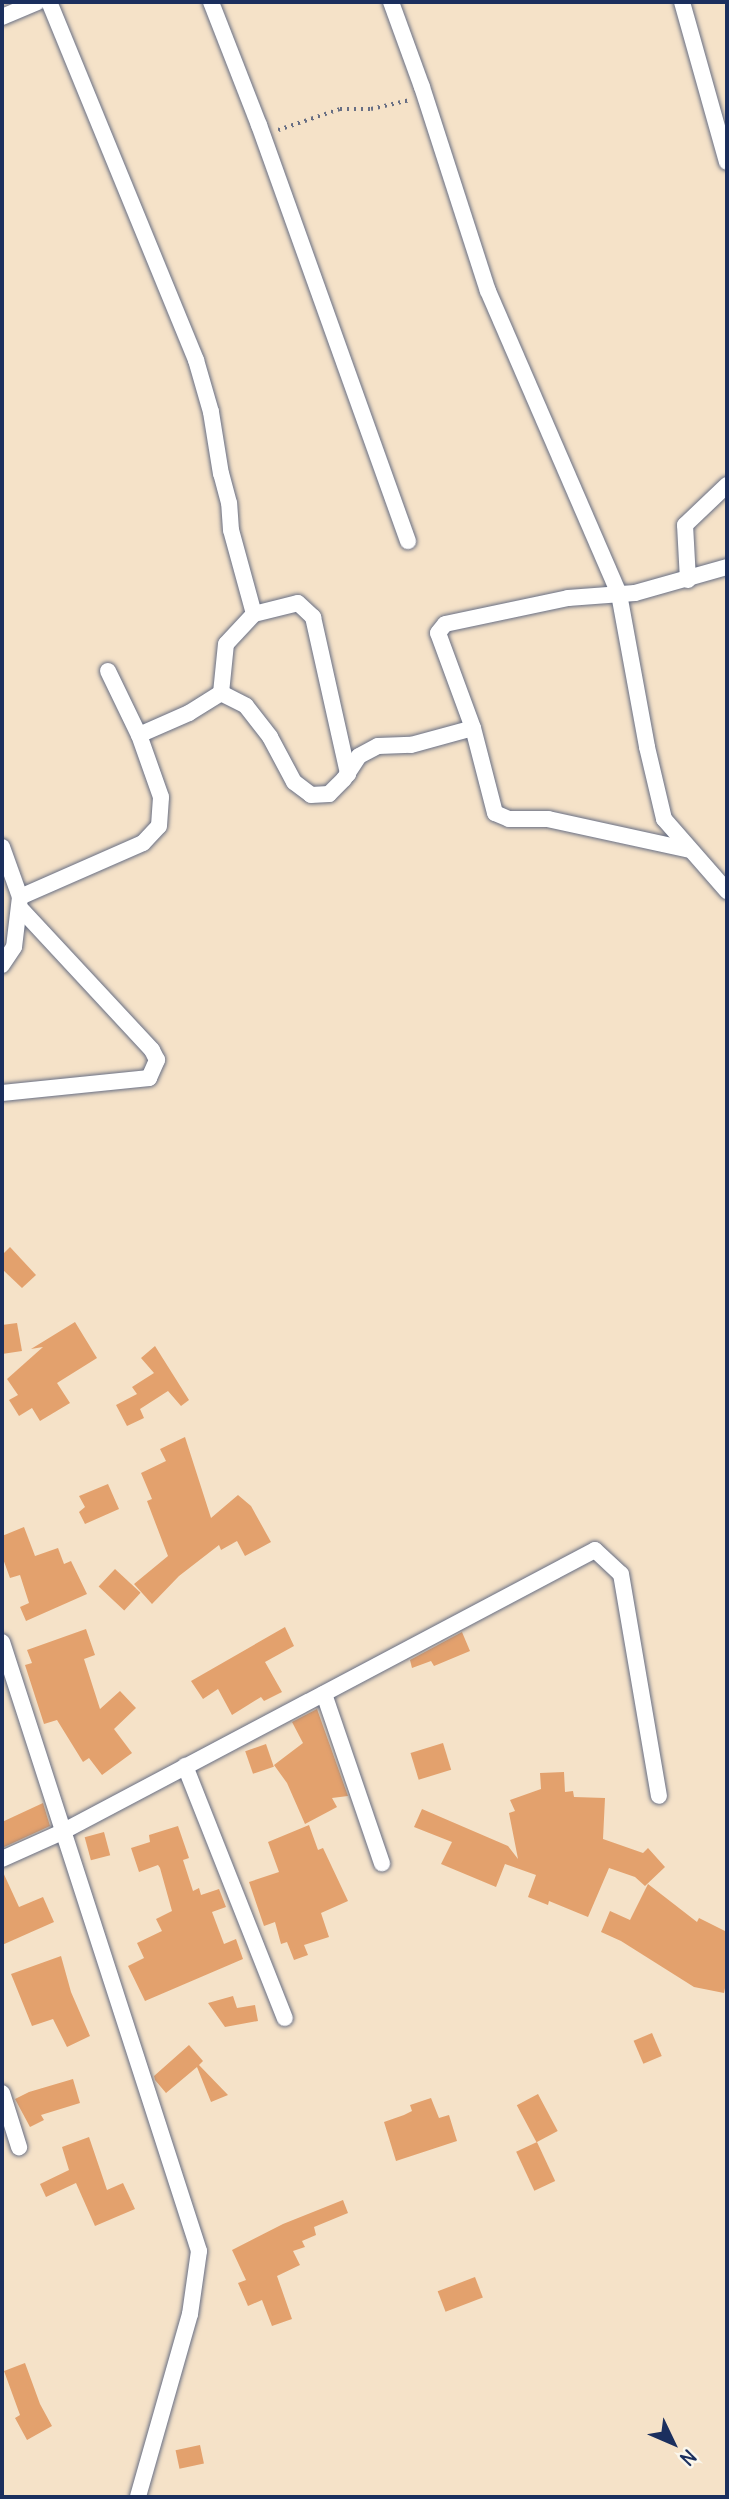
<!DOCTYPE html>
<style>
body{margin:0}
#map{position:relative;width:729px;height:2499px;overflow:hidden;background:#f5e2c8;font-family:Delius,sans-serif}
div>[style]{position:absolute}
.building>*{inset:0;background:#e3a16d;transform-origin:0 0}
.path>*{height:3.5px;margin-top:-1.75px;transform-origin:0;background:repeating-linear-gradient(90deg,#676e83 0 2px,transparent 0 7px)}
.roads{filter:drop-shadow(0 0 2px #676e83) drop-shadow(0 0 2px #676e83)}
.street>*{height:16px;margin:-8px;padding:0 8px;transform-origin:8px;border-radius:8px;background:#fff}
span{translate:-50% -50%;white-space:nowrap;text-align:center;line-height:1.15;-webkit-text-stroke:6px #fbf7ec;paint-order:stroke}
.frame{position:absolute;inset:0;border:4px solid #1b2f5e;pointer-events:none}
.north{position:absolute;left:638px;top:2408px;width:70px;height:70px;-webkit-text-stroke:5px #fbf7ec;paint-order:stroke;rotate:134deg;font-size:19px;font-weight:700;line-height:28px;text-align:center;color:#1b2f5e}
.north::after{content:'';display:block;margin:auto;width:24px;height:32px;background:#1b2f5e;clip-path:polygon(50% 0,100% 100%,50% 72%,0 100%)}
</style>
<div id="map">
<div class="building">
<i style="clip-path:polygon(10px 1247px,36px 1275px,22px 1288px,2px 1269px,2px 1255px)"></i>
<i style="clip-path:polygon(75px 1322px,97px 1358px,57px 1383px,70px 1403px,40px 1421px,32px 1408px,19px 1416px,9px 1400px,18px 1395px,7px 1379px,43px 1347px,31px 1349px)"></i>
<i style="clip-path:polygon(17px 1323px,22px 1351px,2px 1354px,2px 1325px)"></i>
<i style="clip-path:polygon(155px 1346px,189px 1400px,181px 1406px,168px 1391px,140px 1409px,144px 1418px,127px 1426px,116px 1405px,137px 1394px,132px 1387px,154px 1373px,141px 1358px)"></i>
<i style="clip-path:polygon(185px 1437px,211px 1518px,238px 1495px,251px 1506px,271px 1542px,245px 1556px,237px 1541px,221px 1550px,219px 1545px,179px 1576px,152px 1604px,134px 1584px,168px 1556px,147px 1501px,152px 1499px,141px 1473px,166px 1461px,160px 1449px)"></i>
<i style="clip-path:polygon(108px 1484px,119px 1509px,85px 1524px,79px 1512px,85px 1507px,79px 1496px)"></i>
<i style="clip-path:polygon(24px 1527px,35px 1556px,58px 1548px,64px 1564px,71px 1561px,87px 1594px,26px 1621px,20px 1607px,29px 1603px,20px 1575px,10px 1578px,2px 1556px,2px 1536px)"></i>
<i style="left:115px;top:1569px;width:35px;height:24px;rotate:43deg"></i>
<i style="clip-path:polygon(285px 1627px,294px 1646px,265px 1662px,282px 1692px,264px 1701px,261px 1697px,232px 1715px,218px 1689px,203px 1699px,191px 1681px)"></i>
<i style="clip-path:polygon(86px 1629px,95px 1655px,84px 1659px,100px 1709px,120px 1691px,136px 1708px,114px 1729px,132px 1753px,102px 1775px,89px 1758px,83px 1762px,57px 1720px,44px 1724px,25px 1665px,32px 1663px,27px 1650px)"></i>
<i style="clip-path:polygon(462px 1632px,470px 1651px,434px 1666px,431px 1661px,412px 1668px,410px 1660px)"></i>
<i style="clip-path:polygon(317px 1709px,348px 1796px,332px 1798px,337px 1807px,305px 1824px,287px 1783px,274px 1765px,303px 1743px,292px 1722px)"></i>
<i style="left:443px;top:1743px;width:28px;height:34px;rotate:73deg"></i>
<i style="left:266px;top:1744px;width:24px;height:22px;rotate:71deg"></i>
<i style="clip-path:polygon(564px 1772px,565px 1792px,573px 1791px,574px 1797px,605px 1798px,603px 1839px,643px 1853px,648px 1848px,665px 1867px,645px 1886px,635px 1877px,609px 1868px,588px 1917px,549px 1901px,548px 1905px,528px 1897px,536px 1875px,505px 1864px,496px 1887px,441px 1864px,452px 1842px,414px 1827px,422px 1809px,508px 1846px,518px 1859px,509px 1813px,515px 1811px,510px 1800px,541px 1789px,540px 1773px)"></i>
<i style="clip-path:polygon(43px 1803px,50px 1826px,2px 1848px,2px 1822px)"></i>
<i style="clip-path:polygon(309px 1825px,318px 1850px,323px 1848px,348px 1901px,321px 1913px,329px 1937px,304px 1945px,308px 1955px,294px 1960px,287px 1942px,281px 1944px,275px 1922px,264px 1926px,249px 1882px,279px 1872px,268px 1842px)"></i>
<i style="clip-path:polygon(178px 1826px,189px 1858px,183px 1860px,193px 1891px,199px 1888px,201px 1895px,219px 1889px,226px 1907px,212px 1912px,224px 1944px,236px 1939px,243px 1959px,145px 2001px,128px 1966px,144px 1958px,137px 1943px,162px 1931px,156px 1919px,172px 1911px,160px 1868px,158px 1865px,139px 1872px,131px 1848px,150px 1842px,149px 1835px)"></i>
<i style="left:104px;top:1832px;width:24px;height:20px;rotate:75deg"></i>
<i style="clip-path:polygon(2px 1870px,19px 1907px,43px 1897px,54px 1922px,2px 1945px)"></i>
<i style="clip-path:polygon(648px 1884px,697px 1922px,699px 1918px,727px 1932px,727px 1978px,724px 1993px,694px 1987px,621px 1941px,601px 1932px,610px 1911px,630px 1920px)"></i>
<i style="clip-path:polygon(61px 1956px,71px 1992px,90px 2036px,67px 2047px,53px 2019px,32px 2026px,11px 1974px)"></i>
<i style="clip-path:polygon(233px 1996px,237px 2008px,255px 2005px,258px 2021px,225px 2027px,208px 2003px)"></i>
<i style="left:652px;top:2033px;width:25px;height:20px;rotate:67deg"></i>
<i style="clip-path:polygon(189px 2045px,203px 2061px,199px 2065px,228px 2095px,211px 2102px,197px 2067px,166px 2093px,155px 2080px,154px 2076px)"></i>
<i style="clip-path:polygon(73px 2079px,80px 2103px,41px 2115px,44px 2120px,30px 2127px,15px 2099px,29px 2092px)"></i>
<i style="left:538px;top:2094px;width:42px;height:24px;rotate:62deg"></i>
<i style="clip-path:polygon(431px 2098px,439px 2118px,449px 2115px,457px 2141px,396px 2161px,384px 2122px,404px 2115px,412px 2111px,410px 2105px)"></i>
<i style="clip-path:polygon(89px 2137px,107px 2190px,123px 2183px,135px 2209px,95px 2226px,76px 2183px,46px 2197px,40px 2184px,69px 2170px,62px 2147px)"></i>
<i style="left:537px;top:2142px;width:43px;height:23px;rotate:65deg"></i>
<i style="clip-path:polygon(343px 2200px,348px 2213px,314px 2227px,316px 2235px,302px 2241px,305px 2247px,293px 2251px,300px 2265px,277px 2276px,292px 2319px,272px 2326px,262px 2300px,248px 2306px,238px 2283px,246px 2280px,232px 2250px,283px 2224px)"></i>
<i style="left:475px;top:2277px;width:22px;height:40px;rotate:69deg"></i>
<i style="clip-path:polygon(25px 2363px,40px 2404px,52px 2426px,27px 2440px,15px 2418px,20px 2415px,4px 2371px)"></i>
<i style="left:200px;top:2445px;width:19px;height:25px;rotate:78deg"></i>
</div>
<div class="path">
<i style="left:278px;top:130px;width:65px;rotate:-18.7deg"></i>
<i style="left:340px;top:109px;width:31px"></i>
<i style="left:371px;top:109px;width:40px;rotate:-13deg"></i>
</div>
<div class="roads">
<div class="street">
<i style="left:211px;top:2px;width:132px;rotate:68.7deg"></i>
<i style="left:259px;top:125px;width:442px;rotate:70.3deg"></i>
<i style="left:391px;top:2px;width:90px;rotate:70deg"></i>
<i style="left:422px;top:87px;width:214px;rotate:72.1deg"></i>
<i style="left:488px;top:291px;width:330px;rotate:66.6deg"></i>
<i style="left:619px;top:594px;width:156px;rotate:79.6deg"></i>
<i style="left:647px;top:747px;width:74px;rotate:76.7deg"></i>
<i style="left:664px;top:819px;width:96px;rotate:48.8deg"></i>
<i style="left:682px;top:2px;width:166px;rotate:74.3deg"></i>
<i style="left:2px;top:17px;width:38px;rotate:-23deg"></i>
<i style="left:688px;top:580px;width:55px;rotate:-93.1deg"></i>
<i style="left:685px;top:525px;width:58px;rotate:-43.6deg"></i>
<i style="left:254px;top:614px;width:45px;rotate:-14deg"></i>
<i style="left:298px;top:603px;width:21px;rotate:43deg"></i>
<i style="left:313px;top:617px;width:161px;rotate:77.4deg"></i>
<i style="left:108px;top:671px;width:71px;rotate:64.2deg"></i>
<i style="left:221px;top:693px;width:28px;rotate:27deg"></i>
<i style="left:246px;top:706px;width:39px;rotate:52deg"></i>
<i style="left:270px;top:737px;width:51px;rotate:61.9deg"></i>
<i style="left:294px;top:782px;width:21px;rotate:37deg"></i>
<i style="left:311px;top:795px;width:18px;rotate:-3deg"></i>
<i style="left:329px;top:794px;width:21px;rotate:-45deg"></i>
<i style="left:344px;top:779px;width:27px;rotate:-57deg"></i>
<i style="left:359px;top:756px;width:21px;rotate:-28deg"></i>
<i style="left:378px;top:746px;width:33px;rotate:-2deg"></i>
<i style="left:411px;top:745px;width:64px;rotate:-15.3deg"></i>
<i style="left:2px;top:847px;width:53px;rotate:70.2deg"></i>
<i style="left:20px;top:897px;width:50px;rotate:96.8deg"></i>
<i style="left:14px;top:947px;width:22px;rotate:124deg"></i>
<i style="left:690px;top:850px;width:145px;rotate:-167.7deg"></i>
<i style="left:548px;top:819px;width:39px;rotate:180deg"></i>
<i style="left:509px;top:819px;width:15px;rotate:-157deg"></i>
<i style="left:495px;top:813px;width:88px;rotate:-104.5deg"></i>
<i style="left:473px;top:728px;width:101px;rotate:-110.2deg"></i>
<i style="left:438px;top:633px;width:11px;rotate:-52deg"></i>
<i style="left:445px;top:624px;width:126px;rotate:-11.9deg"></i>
<i style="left:568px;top:598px;width:67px;rotate:-4.3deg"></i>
<i style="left:635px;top:593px;width:96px;rotate:-15.8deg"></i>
<i style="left:20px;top:897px;width:134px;rotate:-23.7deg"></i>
<i style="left:143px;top:843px;width:23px;rotate:-47deg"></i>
<i style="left:159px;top:826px;width:29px;rotate:-86deg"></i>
<i style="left:161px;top:797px;width:66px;rotate:-109.5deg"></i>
<i style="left:139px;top:735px;width:55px;rotate:-23.7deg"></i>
<i style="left:189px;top:713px;width:38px;rotate:-32deg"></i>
<i style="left:221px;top:693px;width:49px;rotate:-84.2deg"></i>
<i style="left:226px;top:644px;width:41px;rotate:-47deg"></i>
<i style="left:254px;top:614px;width:87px;rotate:-105.3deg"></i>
<i style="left:231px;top:530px;width:27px;rotate:-94deg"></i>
<i style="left:229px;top:503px;width:30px;rotate:-105deg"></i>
<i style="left:221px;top:474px;width:63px;rotate:-99.2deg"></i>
<i style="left:211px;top:412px;width:54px;rotate:-106.1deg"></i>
<i style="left:196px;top:360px;width:387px;rotate:-112.3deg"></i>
<i style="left:2px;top:1093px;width:148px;rotate:-5.8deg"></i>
<i style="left:149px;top:1078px;width:20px;rotate:-66deg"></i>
<i style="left:157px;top:1060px;width:11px;rotate:-117deg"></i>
<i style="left:152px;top:1050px;width:194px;rotate:-132.9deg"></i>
<i style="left:2px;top:1642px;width:640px;rotate:72.07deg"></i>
<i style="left:199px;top:2251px;width:64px;rotate:98.1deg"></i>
<i style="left:190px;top:2314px;width:190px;rotate:105.9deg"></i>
<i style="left:324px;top:1694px;width:179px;rotate:71.1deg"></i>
<i style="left:185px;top:1766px;width:271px;rotate:68.4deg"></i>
<i style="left:2px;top:1859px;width:66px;rotate:-24.2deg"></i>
<i style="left:62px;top:1832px;width:603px;rotate:-27.88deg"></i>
<i style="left:595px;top:1550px;width:35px;rotate:43deg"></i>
<i style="left:621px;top:1574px;width:225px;rotate:80.3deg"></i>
<i style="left:2px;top:2093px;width:57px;rotate:72.5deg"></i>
</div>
</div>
<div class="frame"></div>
<div class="north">N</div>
</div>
